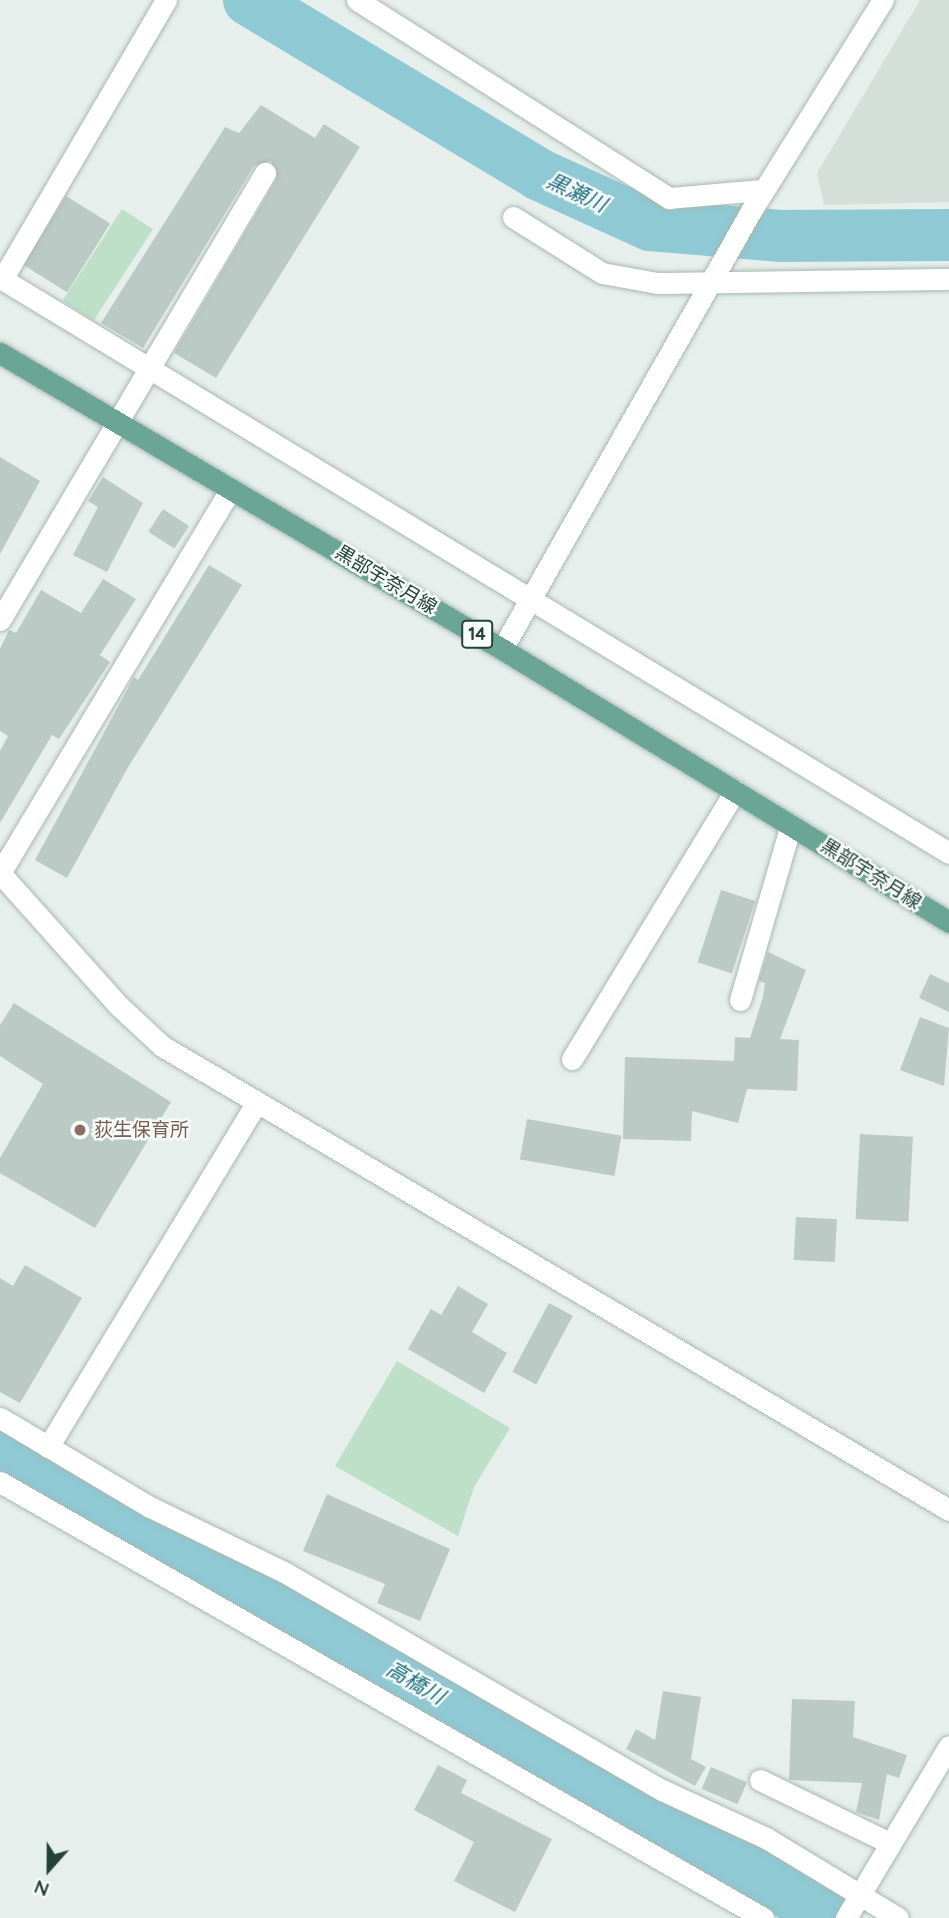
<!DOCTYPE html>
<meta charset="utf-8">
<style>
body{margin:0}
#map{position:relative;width:949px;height:1918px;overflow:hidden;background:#e6efeb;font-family:Quicksand,"Noto Sans JP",sans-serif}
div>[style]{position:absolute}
.built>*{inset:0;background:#d4dfda}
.green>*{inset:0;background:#bfe0c8;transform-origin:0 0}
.river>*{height:52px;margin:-26px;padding:0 26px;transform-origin:26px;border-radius:26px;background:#8ec9d4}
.building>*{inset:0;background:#bbcac4;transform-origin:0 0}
.roads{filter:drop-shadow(0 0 2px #a8b8b2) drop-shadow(0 0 2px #a8b8b2)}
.minor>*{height:21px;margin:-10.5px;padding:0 10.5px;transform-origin:10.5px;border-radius:10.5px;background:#fff}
.major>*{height:21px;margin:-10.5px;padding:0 10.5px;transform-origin:10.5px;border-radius:10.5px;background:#6aa596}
.dots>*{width:19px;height:19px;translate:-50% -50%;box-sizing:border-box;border:4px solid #f7fbf9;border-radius:50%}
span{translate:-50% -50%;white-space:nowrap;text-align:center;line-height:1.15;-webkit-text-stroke:5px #f7fbf9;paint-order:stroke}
.shield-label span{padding:2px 5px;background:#f7fbf9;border:2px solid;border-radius:5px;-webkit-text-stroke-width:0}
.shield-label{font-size:18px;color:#24423a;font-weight:700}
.street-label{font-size:19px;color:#24423a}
.education-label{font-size:19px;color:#785e54}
.left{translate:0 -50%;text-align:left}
.water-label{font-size:21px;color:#1c6f80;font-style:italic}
.north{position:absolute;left:14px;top:1834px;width:70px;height:70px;-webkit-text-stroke:5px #f7fbf9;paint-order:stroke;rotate:201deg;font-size:19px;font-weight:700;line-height:28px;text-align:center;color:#24423a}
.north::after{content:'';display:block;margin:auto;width:24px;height:32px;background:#24423a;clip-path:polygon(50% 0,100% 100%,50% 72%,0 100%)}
</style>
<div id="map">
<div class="built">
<i style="clip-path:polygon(920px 0,949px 0,949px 202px,824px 205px,817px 173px)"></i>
</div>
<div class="green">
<i style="left:122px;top:209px;width:37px;height:109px;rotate:33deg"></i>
<i style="clip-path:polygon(397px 1361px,510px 1428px,474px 1487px,458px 1536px,335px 1466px)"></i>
</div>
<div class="river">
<i style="left:249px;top:0;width:340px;rotate:31deg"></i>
<i style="left:540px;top:175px;width:121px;rotate:24.4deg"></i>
<i style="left:650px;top:225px;width:130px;rotate:4.8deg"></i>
<i style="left:780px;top:236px;width:169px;rotate:-0.3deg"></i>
<i style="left:0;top:1447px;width:956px;rotate:29.51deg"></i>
</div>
<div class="building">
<i style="clip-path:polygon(261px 105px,315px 138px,324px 124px,360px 147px,216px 378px,174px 353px,276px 180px,271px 161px,254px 166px,143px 348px,101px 323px,225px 127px,239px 133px)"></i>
<i style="left:66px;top:196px;width:52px;height:81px;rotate:32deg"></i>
<i style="clip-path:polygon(0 457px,40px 481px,0 554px)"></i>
<i style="clip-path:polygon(103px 477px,143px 503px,107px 572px,73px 555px,98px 507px,88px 501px)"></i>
<i style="left:163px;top:509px;width:31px;height:27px;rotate:33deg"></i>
<i style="clip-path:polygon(209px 565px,242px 585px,127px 769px,67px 878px,35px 860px,134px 677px,138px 680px)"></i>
<i style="clip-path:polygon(103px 579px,136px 599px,100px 655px,110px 662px,59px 739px,52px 735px,0 823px,0 751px,8px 736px,0 731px,0 649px,9px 630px,16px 633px,41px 590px,81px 613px)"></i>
<i style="left:721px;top:890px;width:36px;height:76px;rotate:18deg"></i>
<i style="clip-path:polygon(768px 952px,806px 970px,780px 1039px,799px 1040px,797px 1091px,747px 1089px,738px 1123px,692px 1111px,691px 1141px,623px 1139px,625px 1057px,734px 1061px,735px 1037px,750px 1038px,763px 997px,765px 983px,759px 981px)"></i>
<i style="clip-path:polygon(930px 974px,949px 983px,949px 1012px,919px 998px)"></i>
<i style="clip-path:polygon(14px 1003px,171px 1102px,95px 1228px,0 1173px,0 1158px,43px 1084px,0 1056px,0 1025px)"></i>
<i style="clip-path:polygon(920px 1017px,949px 1028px,944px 1086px,900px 1070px)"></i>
<i style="left:527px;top:1119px;width:96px;height:41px;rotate:10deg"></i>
<i style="left:860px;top:1134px;width:53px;height:85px;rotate:3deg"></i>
<i style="left:796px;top:1217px;width:41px;height:43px;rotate:3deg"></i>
<i style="clip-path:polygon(25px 1265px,82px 1298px,20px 1403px,0 1392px,0 1278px,13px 1286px)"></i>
<i style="clip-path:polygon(458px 1286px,488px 1304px,472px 1332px,507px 1353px,484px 1393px,408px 1349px,431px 1309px,441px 1315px)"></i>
<i style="left:549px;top:1303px;width:27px;height:78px;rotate:28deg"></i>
<i style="clip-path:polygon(327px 1494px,450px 1549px,420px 1621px,377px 1603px,385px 1584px,303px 1551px)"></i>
<i style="clip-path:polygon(663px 1691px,701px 1697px,691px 1759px,706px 1767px,695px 1786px,626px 1749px,636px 1729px,655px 1740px)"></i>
<i style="clip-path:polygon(792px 1699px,855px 1701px,853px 1737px,907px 1755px,899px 1778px,887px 1774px,879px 1820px,856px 1812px,862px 1783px,789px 1780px)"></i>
<i style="clip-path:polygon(438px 1765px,467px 1780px,461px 1793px,552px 1839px,515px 1912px,454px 1881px,474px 1842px,414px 1810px)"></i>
<i style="left:711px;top:1767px;width:39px;height:24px;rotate:23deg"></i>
</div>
<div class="roads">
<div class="minor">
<i style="left:166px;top:0;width:324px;rotate:120.4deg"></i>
<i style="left:2px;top:279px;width:1107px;rotate:31.22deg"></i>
<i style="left:357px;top:0;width:370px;rotate:32.4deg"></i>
<i style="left:669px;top:198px;width:94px;rotate:-4.9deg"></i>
<i style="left:513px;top:217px;width:105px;rotate:32.2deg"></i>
<i style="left:602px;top:273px;width:56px;rotate:10.3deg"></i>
<i style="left:657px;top:283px;width:292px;rotate:-0.8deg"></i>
<i style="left:0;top:620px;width:520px;rotate:-59.34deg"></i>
<i style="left:502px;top:649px;width:504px;rotate:-60.38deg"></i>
<i style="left:751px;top:211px;width:249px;rotate:-58deg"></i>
<i style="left:0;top:873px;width:178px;rotate:48.2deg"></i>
<i style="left:119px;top:1006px;width:59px;rotate:42.9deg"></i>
<i style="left:162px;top:1046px;width:914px;rotate:30.52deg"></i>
<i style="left:0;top:873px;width:448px;rotate:-59deg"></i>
<i style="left:740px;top:1000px;width:182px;rotate:-73.8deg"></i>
<i style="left:572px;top:1059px;width:314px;rotate:-58.7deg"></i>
<i style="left:0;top:1418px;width:174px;rotate:30.7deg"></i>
<i style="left:150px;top:1507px;width:149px;rotate:25.9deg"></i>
<i style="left:284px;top:1572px;width:436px;rotate:30deg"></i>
<i style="left:662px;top:1790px;width:115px;rotate:24.8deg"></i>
<i style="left:766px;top:1838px;width:154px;rotate:31.2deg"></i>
<i style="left:48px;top:1447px;width:403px;rotate:-58.8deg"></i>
<i style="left:0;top:1482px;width:879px;rotate:29.74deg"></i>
<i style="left:760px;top:1780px;width:144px;rotate:25.9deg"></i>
<i style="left:846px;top:1918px;width:200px;rotate:-59.1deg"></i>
</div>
<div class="major">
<i style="left:0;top:353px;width:583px;rotate:30.53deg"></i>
<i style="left:502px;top:649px;width:524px;rotate:31.41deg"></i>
</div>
</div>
<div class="dots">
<i style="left:80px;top:1130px;background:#8d6e63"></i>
</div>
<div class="shield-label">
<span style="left:477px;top:634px">14</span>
</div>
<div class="street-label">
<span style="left:386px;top:580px;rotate:31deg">黒部宇奈月線</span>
<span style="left:871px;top:874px;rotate:32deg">黒部宇奈月線</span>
</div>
<div class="education-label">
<span class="left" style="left:94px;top:1130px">荻生保育所</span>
</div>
<div class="water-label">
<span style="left:577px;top:192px;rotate:25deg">黒瀬川</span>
<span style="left:416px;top:1682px;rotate:30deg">高橋川</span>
</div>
<div class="north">N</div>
</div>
